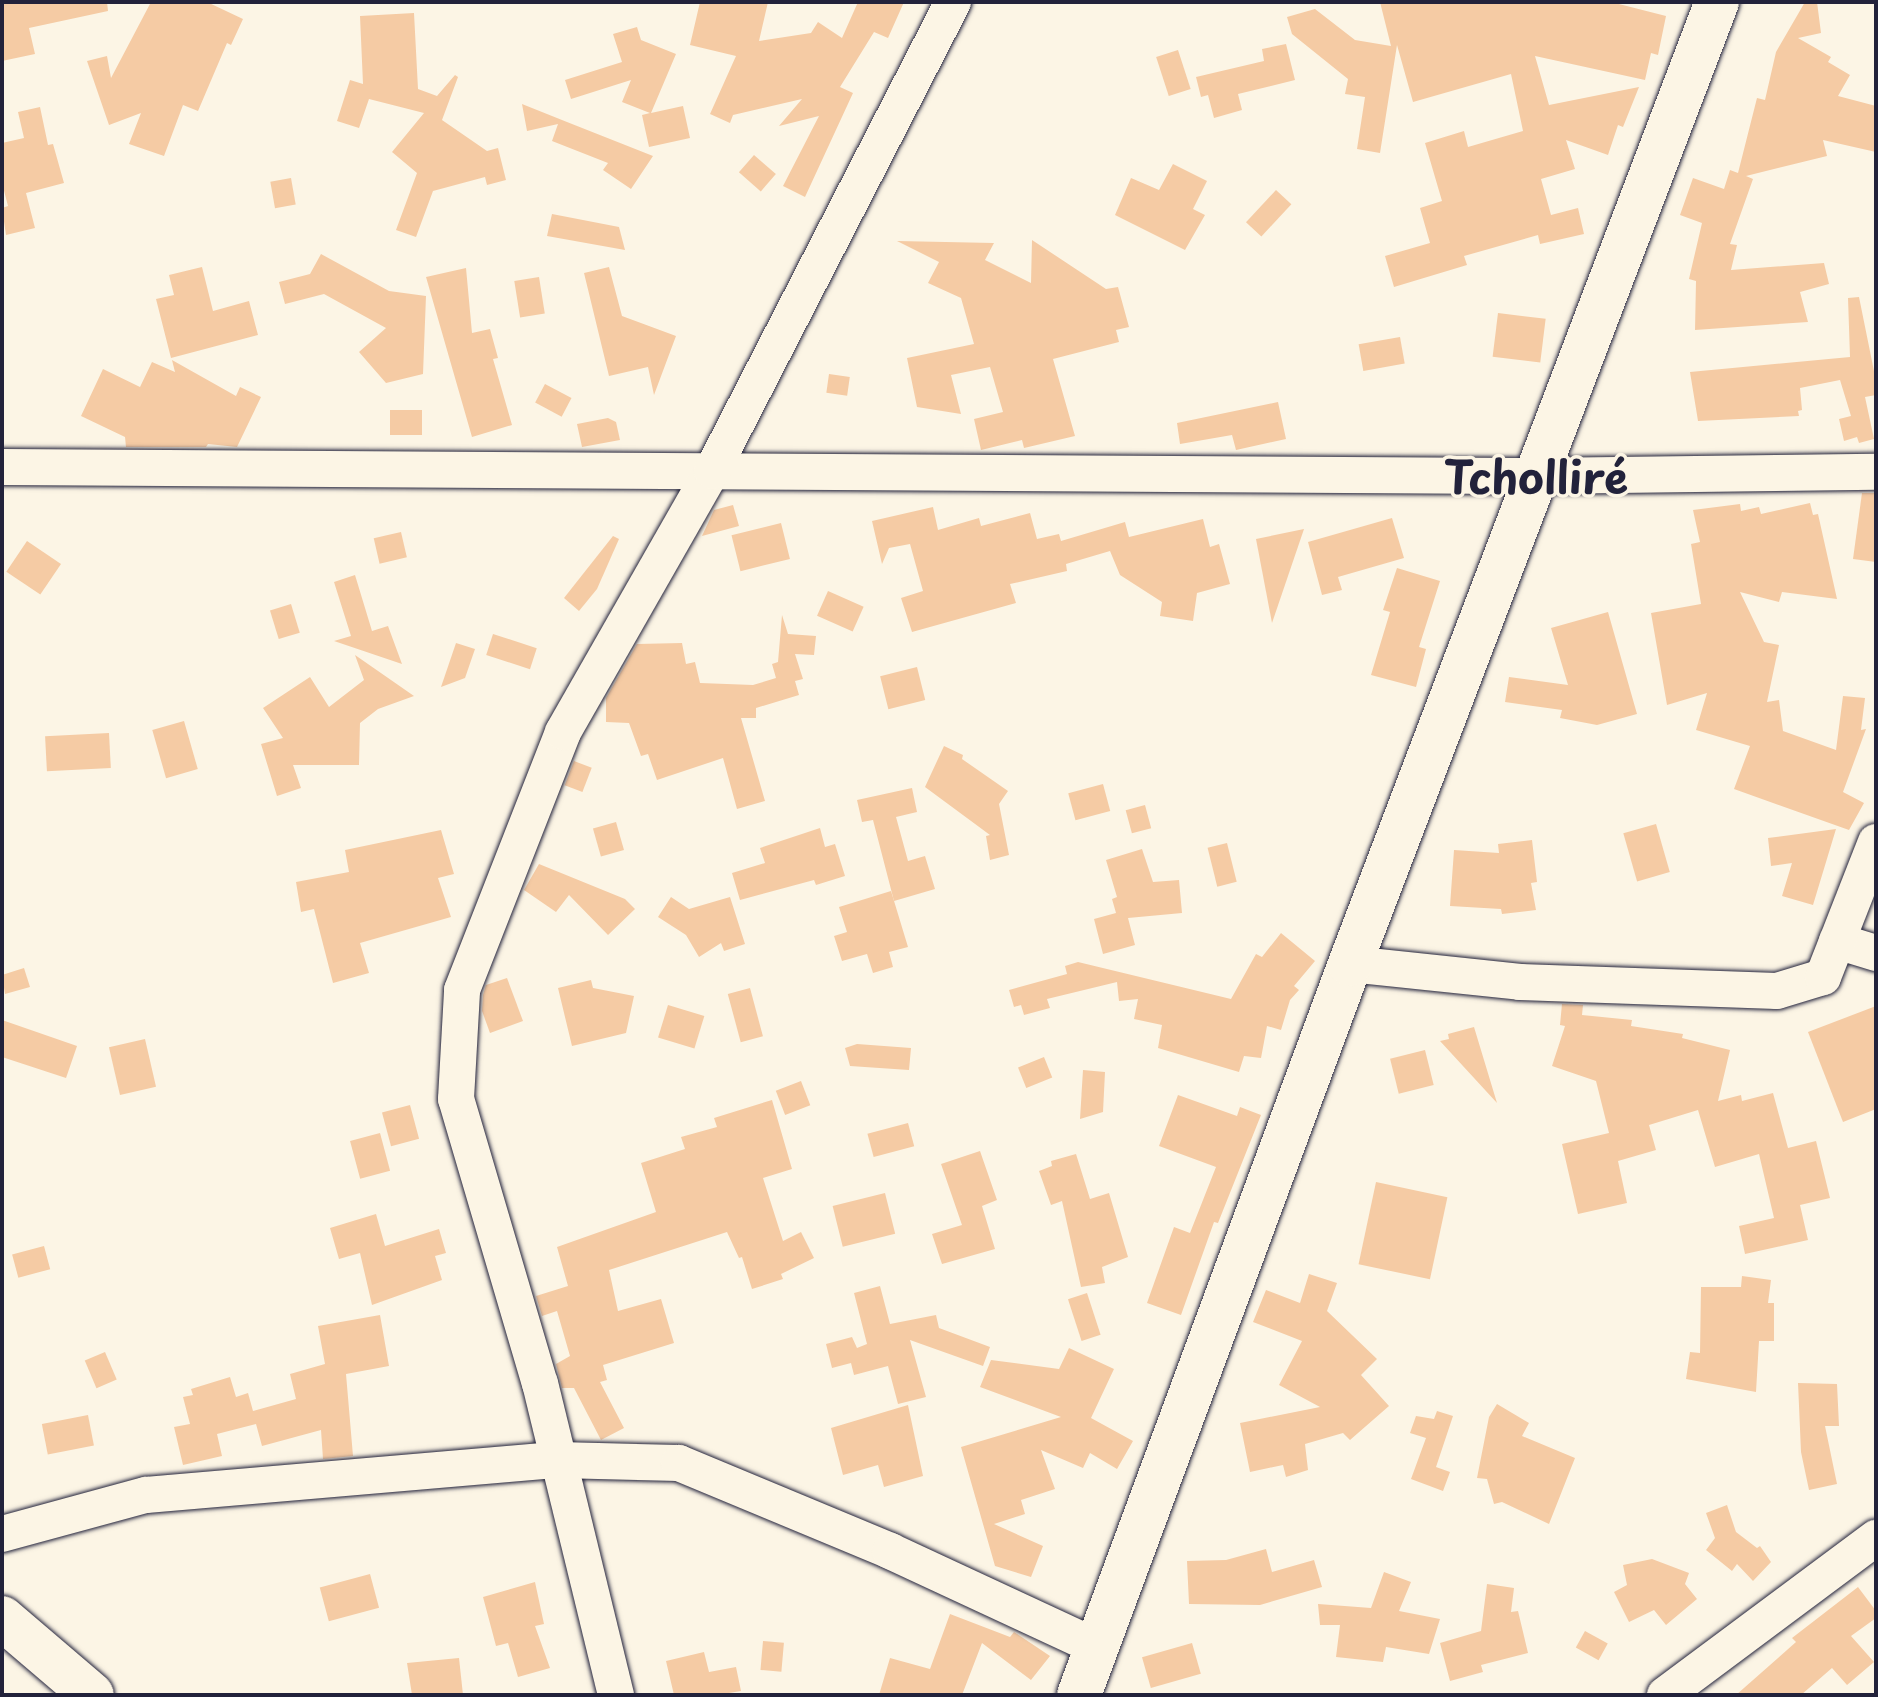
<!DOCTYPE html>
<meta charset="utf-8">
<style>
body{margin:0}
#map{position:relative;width:1878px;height:1697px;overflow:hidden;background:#fcf5e5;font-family:"Playpen Sans",sans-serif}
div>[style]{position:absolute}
.building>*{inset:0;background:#f5cba4;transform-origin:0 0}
.roads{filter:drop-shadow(0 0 2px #22223b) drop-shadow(0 0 2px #22223b)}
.minor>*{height:36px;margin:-18px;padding:0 18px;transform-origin:18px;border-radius:18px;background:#fcf5e5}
.major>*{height:44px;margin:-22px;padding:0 22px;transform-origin:22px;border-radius:22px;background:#fcf5e5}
.highway>*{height:44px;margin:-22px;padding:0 22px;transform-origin:22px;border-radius:22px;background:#fcf5e5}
span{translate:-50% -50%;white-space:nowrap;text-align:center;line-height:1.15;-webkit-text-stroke:7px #fcf5e5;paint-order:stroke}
.town-label{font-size:44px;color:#22223b;font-weight:700}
.frame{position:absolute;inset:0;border:4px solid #22223b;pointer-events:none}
</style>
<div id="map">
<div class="building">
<i style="clip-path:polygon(2px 2px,107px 2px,108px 11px,29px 28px,35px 54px,2px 61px)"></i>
<i style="clip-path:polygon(151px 2px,207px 2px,243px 19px,231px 45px,227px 43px,198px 111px,183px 105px,164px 156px,129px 144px,141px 113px,109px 125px,87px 61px,107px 56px,111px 78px)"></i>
<i style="clip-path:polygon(700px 2px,768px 2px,759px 41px,811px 33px,818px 22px,842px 38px,858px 2px,904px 2px,888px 38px,874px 32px,840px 87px,853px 93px,805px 197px,783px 186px,819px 116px,779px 126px,802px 99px,733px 115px,730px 123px,710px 114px,736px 56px,690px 45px)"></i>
<i style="clip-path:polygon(1380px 2px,1611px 2px,1666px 16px,1658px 55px,1651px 53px,1645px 80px,1535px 56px,1549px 105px,1639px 87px,1623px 127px,1618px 125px,1608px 155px,1566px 140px,1575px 169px,1541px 179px,1551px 215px,1578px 208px,1584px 234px,1540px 244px,1538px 235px,1464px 256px,1467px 265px,1394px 287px,1385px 256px,1430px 243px,1420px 208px,1442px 201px,1425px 143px,1464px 131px,1468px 147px,1523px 131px,1511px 74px,1413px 102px,1397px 45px,1380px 153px,1357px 149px,1365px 97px,1345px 94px,1348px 79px,1292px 34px,1287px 17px,1315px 9px,1355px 40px,1391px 46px)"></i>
<i style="clip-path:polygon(1805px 2px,1817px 2px,1821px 33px,1798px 38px,1831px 57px,1828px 62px,1850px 75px,1838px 96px,1876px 106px,1876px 152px,1823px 140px,1827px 156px,1746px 176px,1753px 179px,1730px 244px,1737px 245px,1731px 270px,1824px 263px,1829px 284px,1800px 292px,1808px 322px,1695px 330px,1696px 281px,1689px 279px,1702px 223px,1680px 215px,1693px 178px,1724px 189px,1730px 170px,1738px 173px,1757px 98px,1765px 100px,1776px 52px)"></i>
<i style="clip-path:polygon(414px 13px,418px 89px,437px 96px,455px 75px,458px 77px,442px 120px,487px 151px,498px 148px,506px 180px,487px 185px,485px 177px,433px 191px,416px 237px,396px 230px,417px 173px,392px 152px,424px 113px,369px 99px,359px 128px,337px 121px,350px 80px,363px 84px,360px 16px)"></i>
<i style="clip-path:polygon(637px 27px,641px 40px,676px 54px,651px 113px,683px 106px,690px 138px,649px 147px,642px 115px,650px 113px,622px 102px,631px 80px,571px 99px,565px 80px,622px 62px,613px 34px)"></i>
<i style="clip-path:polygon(1286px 44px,1295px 80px,1238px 94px,1242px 110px,1214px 118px,1208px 95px,1201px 97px,1196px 77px,1264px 61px,1262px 49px)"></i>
<i style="left:1178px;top:50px;width:41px;height:23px;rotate:72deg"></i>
<i style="clip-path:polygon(522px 104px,567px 122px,653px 156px,631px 189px,603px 170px,608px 163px,552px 141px,558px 124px,527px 131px)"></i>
<i style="clip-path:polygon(40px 107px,48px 145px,53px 144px,64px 183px,26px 193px,35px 228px,6px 235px,2px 208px,8px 206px,2px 183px,2px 143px,24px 138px,18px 112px)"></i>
<i style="left:754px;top:155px;width:29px;height:23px;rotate:41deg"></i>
<i style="clip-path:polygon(1173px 164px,1207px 181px,1193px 209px,1205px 215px,1185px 250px,1115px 215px,1131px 178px,1159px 190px)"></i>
<i style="left:291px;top:178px;width:27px;height:21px;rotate:80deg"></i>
<i style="left:1276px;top:190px;width:21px;height:44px;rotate:43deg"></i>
<i style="clip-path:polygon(552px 214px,619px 227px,625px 250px,547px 236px)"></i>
<i style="clip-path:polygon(1032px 240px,1106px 289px,1118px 287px,1129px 327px,1116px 330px,1119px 342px,1053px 359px,1075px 436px,1024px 448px,1022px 440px,981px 450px,974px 419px,1003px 412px,990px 367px,951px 375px,961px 414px,917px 407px,907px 358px,974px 344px,961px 298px,928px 283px,939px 262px,897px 241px,994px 243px,985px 260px,1031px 283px)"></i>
<i style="clip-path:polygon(321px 254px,389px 291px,426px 296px,423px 374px,386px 383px,359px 352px,386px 328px,324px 294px,285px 304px,279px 282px,310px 274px)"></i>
<i style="clip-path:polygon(202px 267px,213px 311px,249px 301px,258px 335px,171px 358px,156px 299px,174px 295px,169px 275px)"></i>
<i style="clip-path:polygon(609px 267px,622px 316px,676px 336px,654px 395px,648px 367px,609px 376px,584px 273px)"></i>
<i style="clip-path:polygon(466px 268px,472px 333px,490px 329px,498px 358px,493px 359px,512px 425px,472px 437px,426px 277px)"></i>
<i style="left:539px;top:277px;width:37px;height:25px;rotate:81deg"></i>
<i style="clip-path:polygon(1859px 297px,1876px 381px,1876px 395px,1865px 397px,1874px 439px,1859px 443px,1857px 437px,1844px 441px,1839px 419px,1851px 416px,1840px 380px,1800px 388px,1802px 410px,1798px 411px,1799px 416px,1698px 421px,1690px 372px,1850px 357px,1848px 298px)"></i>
<i style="left:1498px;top:313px;width:48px;height:44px;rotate:7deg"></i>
<i style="left:1400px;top:337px;width:27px;height:42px;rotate:80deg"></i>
<i style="clip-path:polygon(172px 360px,236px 396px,240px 387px,261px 397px,237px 447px,208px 444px,206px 447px,126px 447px,125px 437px,81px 416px,103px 369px,140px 387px,152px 362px,175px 372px)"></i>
<i style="left:829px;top:374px;width:21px;height:19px;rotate:8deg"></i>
<i style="left:545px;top:384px;width:30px;height:21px;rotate:28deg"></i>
<i style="clip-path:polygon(1278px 402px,1286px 439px,1236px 450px,1232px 435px,1180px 444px,1177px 423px)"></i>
<i style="left:390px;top:410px;width:32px;height:25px"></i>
<i style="clip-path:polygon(608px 418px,616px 422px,620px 440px,582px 447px,577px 424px)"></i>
<i style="clip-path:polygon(1862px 493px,1876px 493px,1876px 562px,1853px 559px)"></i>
<i style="clip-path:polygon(1810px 503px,1813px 515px,1818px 514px,1837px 599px,1782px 592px,1779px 602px,1740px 592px,1764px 642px,1779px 645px,1767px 702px,1779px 700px,1783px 731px,1836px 750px,1843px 696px,1865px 698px,1861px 730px,1866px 729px,1843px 792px,1864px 803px,1849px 830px,1734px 789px,1750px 746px,1696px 730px,1707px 693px,1667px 705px,1651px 613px,1701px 604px,1691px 544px,1700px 542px,1693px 510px,1740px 504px,1741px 511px,1759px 507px,1761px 514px)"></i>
<i style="clip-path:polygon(733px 505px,739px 526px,702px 536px,714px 510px)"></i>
<i style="clip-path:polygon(933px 507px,938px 530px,979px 518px,981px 526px,1030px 513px,1037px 539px,1059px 534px,1061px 541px,1125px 522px,1129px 537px,1203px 519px,1210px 547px,1219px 544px,1230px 584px,1197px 593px,1193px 621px,1160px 616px,1162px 602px,1120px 575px,1110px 551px,1066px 564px,1067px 571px,1010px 584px,1016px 603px,912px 632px,901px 598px,923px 591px,910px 544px,889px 548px,882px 564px,872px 521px)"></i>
<i style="clip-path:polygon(1392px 518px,1404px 558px,1338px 577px,1342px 590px,1322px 595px,1308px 542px)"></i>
<i style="left:781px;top:523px;width:37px;height:51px;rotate:76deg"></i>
<i style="clip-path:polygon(1304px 529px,1272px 623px,1256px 539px)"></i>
<i style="left:401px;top:532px;width:26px;height:28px;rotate:77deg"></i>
<i style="clip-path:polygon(613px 536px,619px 539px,597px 589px,579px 611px,564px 598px)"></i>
<i style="left:27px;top:541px;width:41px;height:37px;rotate:34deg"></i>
<i style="clip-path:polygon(1397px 568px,1440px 581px,1419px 647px,1426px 649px,1416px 687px,1371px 675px,1390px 612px,1383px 610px)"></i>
<i style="clip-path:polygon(355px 575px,372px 631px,388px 626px,402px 664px,334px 641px,351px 636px,334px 582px)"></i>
<i style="left:828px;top:591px;width:39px;height:27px;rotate:24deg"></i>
<i style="left:291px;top:604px;width:30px;height:22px;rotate:73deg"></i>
<i style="clip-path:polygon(1608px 612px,1637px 714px,1597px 725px,1560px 718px,1562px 710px,1505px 702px,1509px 677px,1568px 685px,1551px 628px)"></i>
<i style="clip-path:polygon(782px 615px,788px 634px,816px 636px,814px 655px,795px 654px,803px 679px,795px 681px,799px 695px,756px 708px,756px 718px,741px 718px,765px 801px,737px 809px,723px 758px,657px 780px,648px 754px,641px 756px,629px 723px,606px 722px,606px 698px,637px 644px,682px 643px,686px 664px,695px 662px,700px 683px,753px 685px,776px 678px,772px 664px,778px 662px)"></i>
<i style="left:493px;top:634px;width:46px;height:22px;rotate:18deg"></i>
<i style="clip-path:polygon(456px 643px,475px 649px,465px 678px,441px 687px)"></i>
<i style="clip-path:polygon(355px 655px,414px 696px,378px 709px,360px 723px,359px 765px,293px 765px,301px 788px,277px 796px,261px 744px,283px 738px,263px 708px,310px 677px,329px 707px,364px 680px)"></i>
<i style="left:917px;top:667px;width:34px;height:38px;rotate:76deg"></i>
<i style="left:184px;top:721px;width:50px;height:33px;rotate:74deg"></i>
<i style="left:109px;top:733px;width:35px;height:64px;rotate:87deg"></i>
<i style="clip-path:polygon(944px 746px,963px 755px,962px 759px,1008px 791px,999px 804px,1009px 855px,990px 860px,986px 836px,990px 835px,925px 787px)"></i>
<i style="left:574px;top:761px;width:19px;height:26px;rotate:21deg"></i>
<i style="left:1103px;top:784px;width:28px;height:36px;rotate:75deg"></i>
<i style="clip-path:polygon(912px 788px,917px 812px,896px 817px,908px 861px,925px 856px,935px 889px,894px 901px,873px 820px,862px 822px,857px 800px)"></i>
<i style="left:1145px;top:805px;width:24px;height:20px;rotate:75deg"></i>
<i style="left:616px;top:822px;width:29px;height:24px;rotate:74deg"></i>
<i style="left:1656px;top:824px;width:50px;height:34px;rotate:74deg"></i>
<i style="clip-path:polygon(820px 828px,825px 847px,835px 844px,845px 876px,816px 885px,814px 880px,740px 900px,732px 873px,765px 863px,760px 848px)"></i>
<i style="clip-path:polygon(1836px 829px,1813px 905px,1782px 896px,1792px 863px,1771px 866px,1768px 838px)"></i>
<i style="clip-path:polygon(441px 830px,454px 874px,438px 878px,451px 917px,360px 943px,369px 973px,333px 983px,314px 909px,301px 912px,296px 882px,349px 872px,345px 850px)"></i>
<i style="clip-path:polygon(1532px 840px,1537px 882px,1531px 883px,1536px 910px,1502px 914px,1501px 909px,1450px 906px,1454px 850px,1499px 853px,1498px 844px)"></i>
<i style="left:1227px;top:843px;width:40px;height:20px;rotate:76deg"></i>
<i style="clip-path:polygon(1142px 849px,1153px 882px,1179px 880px,1182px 913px,1128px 918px,1135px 945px,1103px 954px,1094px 919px,1116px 913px,1112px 899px,1117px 897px,1106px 860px)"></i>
<i style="clip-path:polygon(539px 864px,625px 899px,635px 909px,608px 935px,569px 895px,556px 912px,524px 890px)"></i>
<i style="clip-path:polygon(891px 891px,908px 947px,889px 952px,893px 967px,873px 973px,867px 954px,842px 961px,834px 936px,847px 932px,839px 907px)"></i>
<i style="clip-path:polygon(671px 897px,689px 909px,730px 897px,745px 944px,724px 951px,721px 943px,699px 957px,686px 935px,658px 917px)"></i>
<i style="clip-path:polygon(1281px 933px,1315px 961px,1294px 986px,1299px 990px,1290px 1000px,1281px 1030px,1267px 1026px,1261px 1058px,1244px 1056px,1239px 1072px,1158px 1048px,1162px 1025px,1134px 1019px,1138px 999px,1119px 1001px,1117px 982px,1047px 999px,1050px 1008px,1024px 1015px,1021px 1005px,1014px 1007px,1009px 990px,1067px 974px,1065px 966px,1078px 962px,1231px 999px,1256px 954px,1262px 957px)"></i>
<i style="clip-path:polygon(24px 968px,30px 987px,5px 994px,2px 975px)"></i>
<i style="clip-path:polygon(507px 978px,523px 1021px,490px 1033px,482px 1011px,483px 995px,486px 985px)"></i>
<i style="clip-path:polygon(591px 980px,593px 988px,634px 996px,626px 1033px,572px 1046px,558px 988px)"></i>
<i style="left:750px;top:988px;width:50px;height:23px;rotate:75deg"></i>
<i style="clip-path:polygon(1562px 1004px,1583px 1005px,1582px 1015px,1632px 1020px,1631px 1026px,1683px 1034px,1682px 1038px,1730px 1050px,1718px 1101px,1741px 1095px,1742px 1101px,1773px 1093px,1788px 1148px,1816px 1141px,1830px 1198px,1800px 1205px,1808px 1240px,1745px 1254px,1739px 1226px,1774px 1218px,1759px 1154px,1715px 1167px,1698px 1110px,1649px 1125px,1656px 1150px,1618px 1161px,1627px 1203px,1578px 1214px,1562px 1144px,1609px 1133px,1596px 1081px,1552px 1066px,1565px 1026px,1560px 1025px)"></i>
<i style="left:668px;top:1005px;width:38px;height:34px;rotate:17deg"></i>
<i style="clip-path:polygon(1876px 1006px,1876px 1109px,1843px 1122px,1808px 1032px)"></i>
<i style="clip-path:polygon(2px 1020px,77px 1046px,66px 1078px,2px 1057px)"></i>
<i style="clip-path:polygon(1474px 1027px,1497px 1103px,1440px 1041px,1449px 1039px,1448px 1034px)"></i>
<i style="left:145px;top:1039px;width:49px;height:37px;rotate:77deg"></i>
<i style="clip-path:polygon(857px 1044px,911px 1048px,909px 1070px,850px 1066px,845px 1048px)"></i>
<i style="left:1425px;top:1050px;width:36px;height:36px;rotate:76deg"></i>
<i style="left:1044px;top:1057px;width:22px;height:28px;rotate:68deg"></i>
<i style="clip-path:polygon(1083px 1070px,1105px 1072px,1103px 1112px,1080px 1119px)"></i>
<i style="left:801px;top:1081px;width:26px;height:27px;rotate:69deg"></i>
<i style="clip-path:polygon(1178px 1095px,1237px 1116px,1240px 1107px,1261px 1115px,1218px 1223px,1214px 1222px,1181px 1315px,1147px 1303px,1174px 1227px,1190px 1233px,1216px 1167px,1159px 1146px)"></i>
<i style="clip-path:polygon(772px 1100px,792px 1169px,763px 1178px,783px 1241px,801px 1232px,814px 1258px,781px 1274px,783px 1279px,752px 1289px,742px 1257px,739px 1258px,727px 1232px,609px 1270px,618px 1311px,661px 1299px,674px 1343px,603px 1365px,607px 1380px,600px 1382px,624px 1428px,601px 1440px,574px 1388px,562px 1388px,556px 1364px,570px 1356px,557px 1311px,542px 1316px,536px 1296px,568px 1286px,557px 1247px,656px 1212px,641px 1163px,685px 1149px,681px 1137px,717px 1127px,714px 1118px)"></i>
<i style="left:410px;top:1105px;width:35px;height:29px;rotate:75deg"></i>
<i style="left:908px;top:1123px;width:24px;height:42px;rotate:75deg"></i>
<i style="left:380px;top:1133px;width:39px;height:31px;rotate:75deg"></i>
<i style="clip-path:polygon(980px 1151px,997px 1200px,982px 1206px,995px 1249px,942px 1264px,932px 1234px,962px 1225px,941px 1164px)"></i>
<i style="clip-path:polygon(1076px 1154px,1090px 1199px,1109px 1193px,1128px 1257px,1102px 1267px,1105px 1283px,1081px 1287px,1062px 1201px,1051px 1205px,1039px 1171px,1052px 1166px,1051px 1161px)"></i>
<i style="left:1376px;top:1182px;width:73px;height:84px;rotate:12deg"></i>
<i style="left:885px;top:1193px;width:42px;height:54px;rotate:76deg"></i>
<i style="clip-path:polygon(376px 1214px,385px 1246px,439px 1229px,446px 1253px,435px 1256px,442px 1280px,372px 1305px,360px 1253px,339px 1259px,330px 1228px)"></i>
<i style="left:44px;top:1246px;width:24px;height:33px;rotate:75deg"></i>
<i style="clip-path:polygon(1309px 1274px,1337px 1283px,1327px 1311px,1377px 1359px,1361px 1375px,1389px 1406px,1350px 1440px,1343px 1433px,1305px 1444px,1308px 1470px,1286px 1477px,1283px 1465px,1250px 1472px,1240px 1423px,1320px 1407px,1279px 1385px,1302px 1341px,1253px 1322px,1266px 1290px,1300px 1303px)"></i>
<i style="clip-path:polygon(1742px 1276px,1771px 1280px,1768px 1303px,1774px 1303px,1774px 1341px,1759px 1341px,1756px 1392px,1686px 1379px,1690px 1352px,1700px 1353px,1701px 1287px,1741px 1287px)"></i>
<i style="clip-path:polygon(880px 1286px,890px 1324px,936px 1315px,939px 1328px,990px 1347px,983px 1366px,910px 1340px,926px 1397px,898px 1404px,888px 1366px,854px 1375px,851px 1363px,832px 1368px,826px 1344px,852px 1337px,857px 1348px,867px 1344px,854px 1293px)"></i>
<i style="left:1087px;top:1293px;width:44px;height:20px;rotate:72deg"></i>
<i style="clip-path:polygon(380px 1315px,389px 1366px,346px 1374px,353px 1456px,323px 1459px,321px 1430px,262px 1446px,256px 1424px,217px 1434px,222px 1456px,183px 1465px,174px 1427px,190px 1424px,183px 1397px,193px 1395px,191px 1389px,230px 1377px,236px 1397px,248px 1393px,253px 1411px,296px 1399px,290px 1374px,325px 1364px,318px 1326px)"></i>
<i style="clip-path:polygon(1069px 1348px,1114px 1369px,1091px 1418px,1133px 1441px,1117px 1469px,1090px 1453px,1083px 1468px,1041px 1450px,1055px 1489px,1021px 1500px,1025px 1514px,994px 1524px,1043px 1546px,1031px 1577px,995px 1566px,961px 1447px,1061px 1417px,980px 1387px,991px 1360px,1059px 1369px)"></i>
<i style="left:105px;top:1352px;width:30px;height:22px;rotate:67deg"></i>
<i style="clip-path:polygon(1798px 1383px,1837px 1384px,1839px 1426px,1825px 1426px,1837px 1484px,1809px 1490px,1801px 1452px)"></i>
<i style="clip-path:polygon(1497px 1404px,1529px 1423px,1522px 1436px,1575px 1458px,1549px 1524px,1502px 1502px,1494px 1504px,1487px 1479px,1477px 1478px,1489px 1417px)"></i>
<i style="clip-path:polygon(908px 1405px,923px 1476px,884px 1487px,878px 1465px,843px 1475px,831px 1428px)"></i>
<i style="clip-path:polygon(1437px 1411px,1453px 1416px,1436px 1467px,1450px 1472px,1443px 1491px,1411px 1479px,1426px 1438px,1410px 1433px,1416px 1416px,1434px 1419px)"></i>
<i style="left:88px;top:1415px;width:31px;height:47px;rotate:79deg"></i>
<i style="clip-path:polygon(1727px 1505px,1736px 1532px,1757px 1548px,1760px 1546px,1771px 1562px,1753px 1581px,1737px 1564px,1732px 1571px,1706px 1550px,1715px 1538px,1706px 1513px)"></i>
<i style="clip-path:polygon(1266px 1549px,1272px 1572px,1314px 1560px,1322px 1587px,1260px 1605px,1189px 1604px,1187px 1561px,1226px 1560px)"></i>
<i style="clip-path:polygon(1652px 1559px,1689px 1573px,1685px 1584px,1697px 1599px,1666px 1625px,1654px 1610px,1629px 1622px,1614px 1592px,1627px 1585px,1623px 1565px)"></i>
<i style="clip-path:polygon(1384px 1572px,1411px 1582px,1399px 1611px,1440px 1619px,1429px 1654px,1386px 1647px,1383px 1662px,1336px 1657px,1340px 1625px,1320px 1625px,1318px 1604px,1371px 1608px)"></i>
<i style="left:370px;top:1574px;width:35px;height:52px;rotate:75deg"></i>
<i style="clip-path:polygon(535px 1582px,544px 1624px,535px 1626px,550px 1668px,518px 1677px,508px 1643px,496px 1646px,483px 1597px)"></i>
<i style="clip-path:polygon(1487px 1584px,1514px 1588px,1511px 1612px,1518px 1611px,1528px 1653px,1481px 1665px,1483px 1672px,1450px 1681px,1440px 1643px,1481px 1631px)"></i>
<i style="clip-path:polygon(1858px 1587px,1876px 1611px,1876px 1618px,1851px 1636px,1874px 1662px,1847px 1685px,1832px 1668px,1801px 1695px,1736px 1695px,1796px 1642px,1792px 1638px)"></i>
<i style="clip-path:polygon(950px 1614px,1010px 1637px,1014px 1632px,1050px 1656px,1031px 1680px,982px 1643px,962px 1695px,879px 1695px,890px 1658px,930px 1669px)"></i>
<i style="left:1585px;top:1631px;width:26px;height:19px;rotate:29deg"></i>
<i style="left:763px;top:1641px;width:21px;height:29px;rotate:5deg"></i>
<i style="left:1192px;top:1643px;width:32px;height:52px;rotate:74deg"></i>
<i style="clip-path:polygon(704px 1652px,709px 1672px,736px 1667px,741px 1691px,717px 1695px,674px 1695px,666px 1661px)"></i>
<i style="clip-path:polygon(459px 1658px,463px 1695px,412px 1695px,407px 1663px)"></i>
</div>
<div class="roads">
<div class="minor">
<i style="left:2px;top:467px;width:1534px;rotate:0.34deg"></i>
<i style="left:1536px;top:476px;width:340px;rotate:-0.7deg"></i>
<i style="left:1837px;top:941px;width:41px;rotate:17.1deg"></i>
<i style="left:1350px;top:964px;width:171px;rotate:6deg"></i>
<i style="left:1520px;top:982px;width:257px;rotate:2deg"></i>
<i style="left:1777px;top:991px;width:48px;rotate:-16.9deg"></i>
<i style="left:1823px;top:977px;width:145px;rotate:-68.6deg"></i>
<i style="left:2px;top:1534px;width:149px;rotate:-15.2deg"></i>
<i style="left:146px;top:1495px;width:413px;rotate:-4.9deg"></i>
<i style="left:558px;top:1460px;width:121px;rotate:1.4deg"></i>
<i style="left:679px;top:1463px;width:229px;rotate:22.6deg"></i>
<i style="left:890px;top:1551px;width:228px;rotate:24.9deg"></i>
<i style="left:616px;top:1695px;width:320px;rotate:-103.7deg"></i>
<i style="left:540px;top:1384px;width:297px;rotate:-106.4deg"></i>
<i style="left:456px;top:1099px;width:109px;rotate:-86.8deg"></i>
<i style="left:462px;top:990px;width:277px;rotate:-68.6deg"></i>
<i style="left:563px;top:732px;width:301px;rotate:-60.3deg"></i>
<i style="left:712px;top:471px;width:527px;rotate:-62.8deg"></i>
<i style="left:1665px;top:1695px;width:263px;rotate:-36.7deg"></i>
</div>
<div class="major">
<i style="left:1079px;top:1695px;width:780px;rotate:-69.66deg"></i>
<i style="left:1350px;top:964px;width:1030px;rotate:-69.12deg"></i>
</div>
<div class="highway">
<i style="left:2px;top:1618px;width:118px;rotate:40.5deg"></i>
</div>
</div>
<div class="town-label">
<span style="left:1536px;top:476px">Tcholliré</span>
</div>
<div class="frame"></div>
</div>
